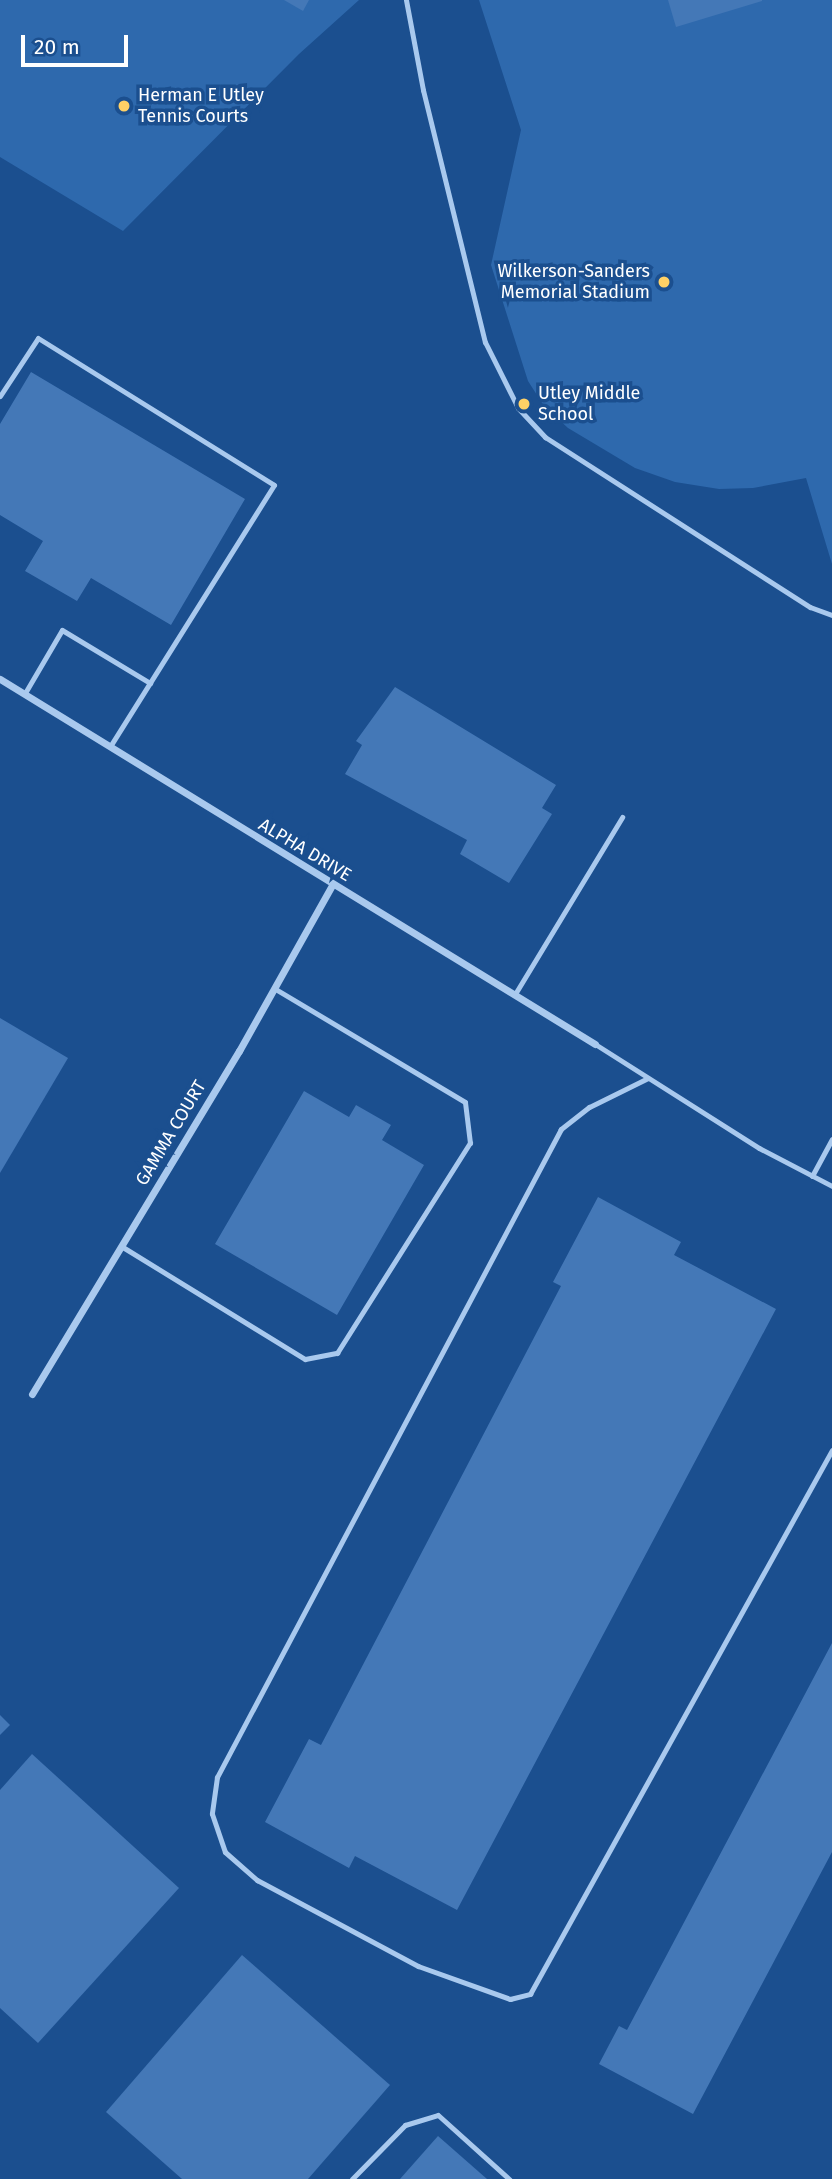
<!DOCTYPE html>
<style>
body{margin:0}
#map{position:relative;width:832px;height:2179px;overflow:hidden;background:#1b4f8f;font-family:"Fira Sans",sans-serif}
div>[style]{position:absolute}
.green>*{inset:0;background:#2e69ad}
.building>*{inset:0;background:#4478b7}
.service>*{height:5px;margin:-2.5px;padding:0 2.5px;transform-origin:2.5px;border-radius:2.5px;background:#a9c9ee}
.minor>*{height:7px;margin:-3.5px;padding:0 3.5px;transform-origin:3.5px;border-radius:3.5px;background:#a9c9ee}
.dots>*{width:19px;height:19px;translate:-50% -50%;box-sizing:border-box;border:4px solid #1b4f8f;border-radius:50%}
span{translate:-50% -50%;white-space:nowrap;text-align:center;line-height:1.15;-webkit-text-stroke:7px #1b4f8f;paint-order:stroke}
.poi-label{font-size:18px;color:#fff}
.left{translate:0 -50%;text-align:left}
.right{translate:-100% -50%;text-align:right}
.street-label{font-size:18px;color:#fff}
.scale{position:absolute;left:21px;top:35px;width:107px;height:32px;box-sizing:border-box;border:4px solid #fff;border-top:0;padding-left:9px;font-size:21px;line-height:24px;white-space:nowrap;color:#fff;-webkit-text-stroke:5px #1b4f8f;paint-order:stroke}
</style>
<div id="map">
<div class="green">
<i style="clip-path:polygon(0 0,359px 0,299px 54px,123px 231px,0 157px)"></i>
<i style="clip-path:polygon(479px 0,832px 0,832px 564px,806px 478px,753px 488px,719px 489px,675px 482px,635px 468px,568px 428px,544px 406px,528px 381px,491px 265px,521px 130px)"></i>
</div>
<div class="building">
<i style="clip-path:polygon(284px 0,309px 0,303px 11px)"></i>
<i style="clip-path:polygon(668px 0,762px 0,762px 1px,676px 27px)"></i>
<i style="clip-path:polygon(31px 372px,245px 499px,171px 625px,91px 578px,77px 601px,25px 571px,43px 541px,0 515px,0 424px)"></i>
<i style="clip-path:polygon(395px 687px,556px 785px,542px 808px,552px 814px,509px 883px,460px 854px,467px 840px,345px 774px,362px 745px,356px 741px)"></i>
<i style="clip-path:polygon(0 1018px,68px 1058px,0 1173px)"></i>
<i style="clip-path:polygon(304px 1091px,349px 1117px,356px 1105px,391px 1125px,382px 1140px,424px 1165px,337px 1315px,215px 1244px)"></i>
<i style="clip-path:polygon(598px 1197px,681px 1242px,674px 1255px,776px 1309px,457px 1910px,355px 1856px,349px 1868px,265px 1822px,309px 1739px,321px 1745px,561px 1286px,553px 1282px)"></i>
<i style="clip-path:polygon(832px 1643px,832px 1852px,693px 2114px,599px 2064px,619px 2026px,627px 2030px)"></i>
<i style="clip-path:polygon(0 1715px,10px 1725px,0 1735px)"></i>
<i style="clip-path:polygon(32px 1754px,179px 1888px,38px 2043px,0 2008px,0 1790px)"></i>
<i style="clip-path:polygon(242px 1955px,390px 2085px,308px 2179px,182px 2179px,106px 2112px)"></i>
<i style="clip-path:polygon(438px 2136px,487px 2179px,400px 2179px)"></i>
</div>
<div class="service">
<i style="left:406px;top:0;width:92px;rotate:79.3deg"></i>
<i style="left:423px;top:90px;width:260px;rotate:76.2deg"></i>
<i style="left:485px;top:342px;width:74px;rotate:63.4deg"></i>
<i style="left:518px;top:408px;width:40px;rotate:47deg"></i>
<i style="left:545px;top:437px;width:315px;rotate:32.7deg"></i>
<i style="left:810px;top:607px;width:23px;rotate:20deg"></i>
<i style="left:0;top:396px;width:69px;rotate:-56.8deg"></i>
<i style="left:38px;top:338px;width:278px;rotate:31.9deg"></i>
<i style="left:274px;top:485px;width:307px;rotate:122.1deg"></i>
<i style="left:25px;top:693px;width:73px;rotate:-59.6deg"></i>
<i style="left:62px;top:630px;width:103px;rotate:31.1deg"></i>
<i style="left:515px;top:994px;width:207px;rotate:-58.8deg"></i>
<i style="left:595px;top:1044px;width:194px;rotate:32.4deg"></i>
<i style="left:759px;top:1148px;width:82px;rotate:27.5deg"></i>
<i style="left:648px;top:1078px;width:66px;rotate:153.8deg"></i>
<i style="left:589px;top:1107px;width:36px;rotate:142deg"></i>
<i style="left:561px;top:1129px;width:734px;rotate:117.96deg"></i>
<i style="left:217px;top:1777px;width:37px;rotate:98deg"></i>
<i style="left:212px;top:1814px;width:40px;rotate:71.1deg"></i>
<i style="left:225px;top:1852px;width:43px;rotate:41.2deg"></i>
<i style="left:257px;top:1880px;width:183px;rotate:28.1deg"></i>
<i style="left:418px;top:1966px;width:98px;rotate:19.7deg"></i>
<i style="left:510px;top:1999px;width:21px;rotate:-14deg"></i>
<i style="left:530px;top:1994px;width:622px;rotate:-60.96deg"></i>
<i style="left:812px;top:1176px;width:42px;rotate:-61.6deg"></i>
<i style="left:121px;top:1246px;width:216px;rotate:31.6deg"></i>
<i style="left:305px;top:1359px;width:33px;rotate:-11deg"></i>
<i style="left:337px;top:1353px;width:249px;rotate:-57.7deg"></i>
<i style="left:470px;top:1143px;width:41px;rotate:-97deg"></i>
<i style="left:465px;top:1102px;width:222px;rotate:-149.2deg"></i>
<i style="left:352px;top:2179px;width:76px;rotate:-45.5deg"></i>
<i style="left:405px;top:2125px;width:34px;rotate:-17deg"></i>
<i style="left:438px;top:2115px;width:96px;rotate:42deg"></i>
</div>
<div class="minor">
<i style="left:0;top:679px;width:698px;rotate:31.53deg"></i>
<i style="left:32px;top:1394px;width:401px;rotate:-58.9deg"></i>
<i style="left:239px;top:1051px;width:190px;rotate:-60.7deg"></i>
</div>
<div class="dots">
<i style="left:124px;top:106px;background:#ffd166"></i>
<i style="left:664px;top:282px;background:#ffd166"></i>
<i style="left:524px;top:404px;background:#ffd166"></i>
</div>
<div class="poi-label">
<span class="left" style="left:138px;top:106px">Herman E Utley<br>Tennis Courts</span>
<span class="right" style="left:650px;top:282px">Wilkerson-Sanders<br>Memorial Stadium</span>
<span class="left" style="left:538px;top:404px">Utley Middle<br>School</span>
</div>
<div class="street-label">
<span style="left:305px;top:850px;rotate:31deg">ALPHA DRIVE</span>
<span style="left:171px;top:1133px;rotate:-59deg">GAMMA COURT</span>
</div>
<div class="scale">20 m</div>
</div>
